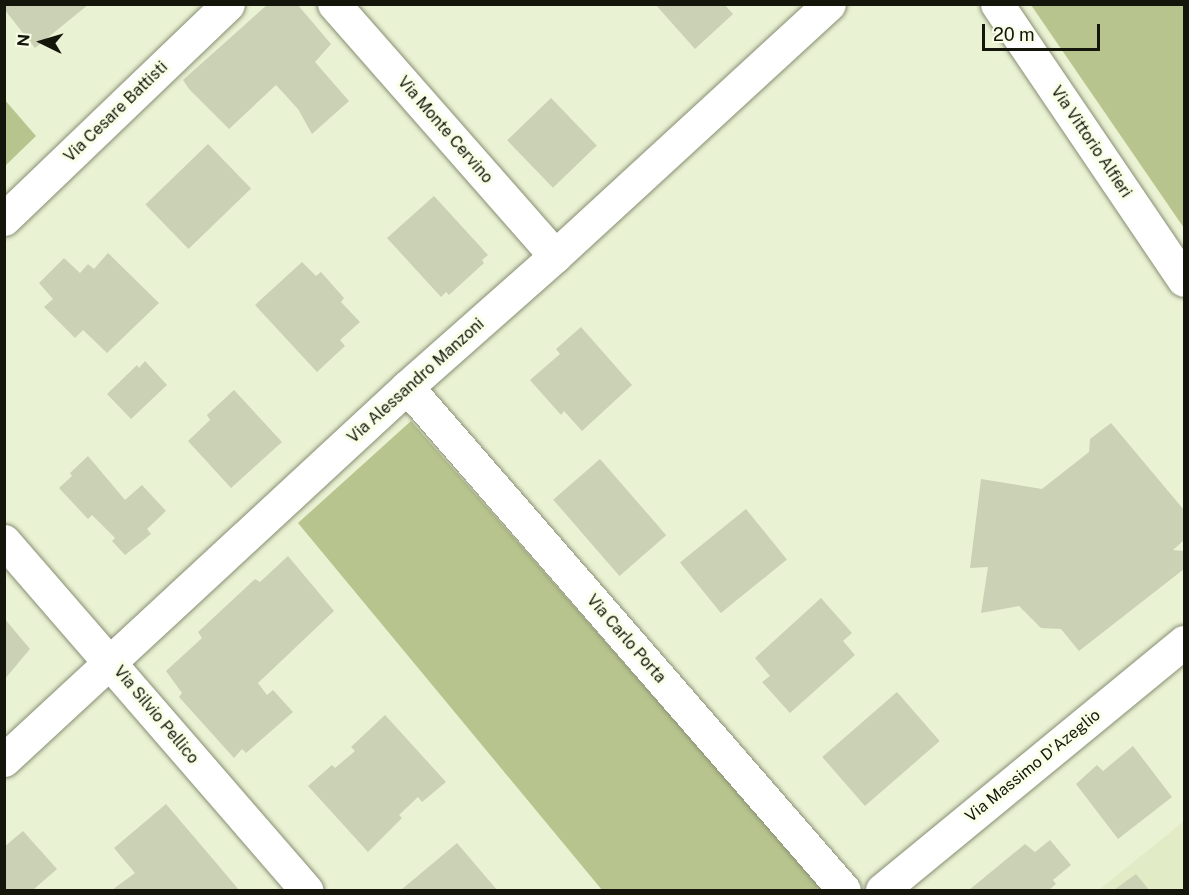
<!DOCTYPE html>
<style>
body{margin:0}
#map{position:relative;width:1189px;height:895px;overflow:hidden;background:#eaf2d4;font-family:"Public Sans",sans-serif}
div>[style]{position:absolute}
.built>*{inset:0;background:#e1ebc5}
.green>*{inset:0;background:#b7c48e}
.building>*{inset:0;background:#cad1b4;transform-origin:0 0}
.roads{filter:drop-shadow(0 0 2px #878e72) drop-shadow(0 0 2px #878e72)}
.minor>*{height:33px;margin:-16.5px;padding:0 16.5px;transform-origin:16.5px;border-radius:16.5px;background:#fff}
span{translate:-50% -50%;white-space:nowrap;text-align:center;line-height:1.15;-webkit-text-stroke:6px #f8ffe6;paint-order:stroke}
.street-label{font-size:16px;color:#14160c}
.frame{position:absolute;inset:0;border:6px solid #14160c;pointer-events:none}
.north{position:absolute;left:12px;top:12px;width:60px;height:60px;-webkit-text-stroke:4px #f8ffe6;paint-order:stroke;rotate:275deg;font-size:16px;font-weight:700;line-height:24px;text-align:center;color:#14160c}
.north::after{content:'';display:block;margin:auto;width:21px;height:27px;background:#14160c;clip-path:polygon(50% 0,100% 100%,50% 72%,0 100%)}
.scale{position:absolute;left:982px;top:24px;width:118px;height:27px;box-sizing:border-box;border:3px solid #14160c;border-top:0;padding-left:8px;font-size:18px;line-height:21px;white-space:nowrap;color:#14160c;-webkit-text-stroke:4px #f8ffe6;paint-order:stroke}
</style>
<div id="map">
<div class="built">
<i style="clip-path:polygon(1184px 821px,1184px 890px,1099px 890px)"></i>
</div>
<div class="green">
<i style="clip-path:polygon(1031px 5px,1184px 5px,1184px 228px)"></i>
<i style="clip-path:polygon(4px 99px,36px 136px,5px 166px,4px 166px)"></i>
<i style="clip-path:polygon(411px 421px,824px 890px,602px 890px,298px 523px)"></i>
</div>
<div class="building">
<i style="clip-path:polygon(4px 4px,89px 4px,35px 48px,4px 9px)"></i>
<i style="clip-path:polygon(268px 4px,297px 4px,331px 44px,315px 62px,349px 101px,312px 134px,298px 109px,276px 85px,229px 129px,189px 89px,183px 80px)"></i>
<i style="clip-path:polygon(655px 4px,724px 4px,733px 14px,695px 49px)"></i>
<i style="left:551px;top:98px;width:66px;height:61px;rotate:46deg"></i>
<i style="left:208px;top:144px;width:62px;height:87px;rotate:46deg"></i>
<i style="clip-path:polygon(434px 196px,488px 255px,482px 260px,484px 263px,449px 295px,446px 292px,441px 297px,387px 238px)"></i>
<i style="clip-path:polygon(108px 253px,159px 303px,107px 353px,83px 330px,75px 338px,44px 307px,53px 299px,39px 283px,64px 258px,80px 273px,88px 264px,94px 269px)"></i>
<i style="clip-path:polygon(302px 262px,316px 276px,321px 272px,344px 298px,341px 302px,360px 322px,340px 340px,345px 346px,317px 372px,255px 305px)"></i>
<i style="clip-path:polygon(581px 327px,632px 385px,582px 431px,564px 411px,561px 415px,530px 380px,560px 354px,556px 349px)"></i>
<i style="clip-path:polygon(145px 361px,167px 385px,131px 419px,107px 394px,137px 365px,139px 368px)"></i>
<i style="clip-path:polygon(234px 390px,282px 442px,231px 488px,188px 441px,210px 420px,207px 415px)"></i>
<i style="clip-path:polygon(1111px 423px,1184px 510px,1184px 540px,1173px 550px,1184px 551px,1184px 569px,1079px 651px,1061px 629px,1041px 628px,1019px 606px,981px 613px,988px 567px,970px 568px,981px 479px,1042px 489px,1089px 452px,1090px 439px)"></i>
<i style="clip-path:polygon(88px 456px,125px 500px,142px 485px,166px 511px,147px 529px,151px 534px,125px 555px,112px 541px,115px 538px,92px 515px,88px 519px,59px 488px,72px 476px,70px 473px)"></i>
<i style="left:600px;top:459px;width:101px;height:62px;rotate:49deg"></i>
<i style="left:746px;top:509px;width:65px;height:85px;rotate:51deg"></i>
<i style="clip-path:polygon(288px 556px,334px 611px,258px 683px,267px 695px,273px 690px,293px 712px,246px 753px,242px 749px,234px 758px,179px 697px,182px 693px,166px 671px,202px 638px,198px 632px,255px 579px,260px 582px)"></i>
<i style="clip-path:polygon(821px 598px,852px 633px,843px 641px,855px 655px,790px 713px,762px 682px,770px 676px,755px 658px)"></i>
<i style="clip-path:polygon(4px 618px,30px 649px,4px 680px)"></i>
<i style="left:897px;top:692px;width:65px;height:99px;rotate:49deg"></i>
<i style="clip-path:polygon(385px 715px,446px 782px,422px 802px,418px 797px,399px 815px,402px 818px,368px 852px,308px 786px,332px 765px,335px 768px,355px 751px,351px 747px)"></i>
<i style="clip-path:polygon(1133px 746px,1172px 797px,1118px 839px,1076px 784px,1097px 765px,1103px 771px)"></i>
<i style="clip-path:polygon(166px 804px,212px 858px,239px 890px,112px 890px,135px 873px,114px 848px)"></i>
<i style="clip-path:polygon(23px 831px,57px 869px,33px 890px,6px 890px,4px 847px)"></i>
<i style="clip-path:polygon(1050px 840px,1071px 865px,1053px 880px,1056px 884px,1049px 890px,969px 890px,1025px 844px,1035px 852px)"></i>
<i style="clip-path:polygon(457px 843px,497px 890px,401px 890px)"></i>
<i style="clip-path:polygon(1136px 874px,1149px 890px,1114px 890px)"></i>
</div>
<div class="roads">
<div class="minor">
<i style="left:334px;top:4px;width:335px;rotate:48.7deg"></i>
<i style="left:997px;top:4px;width:333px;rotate:55.9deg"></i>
<i style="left:4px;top:219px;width:310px;rotate:-43.8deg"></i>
<i style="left:407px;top:387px;width:666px;rotate:49.02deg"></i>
<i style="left:4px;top:541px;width:462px;rotate:49.1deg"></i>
<i style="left:4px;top:760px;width:549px;rotate:-42.79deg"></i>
<i style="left:407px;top:387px;width:198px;rotate:-41.5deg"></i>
<i style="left:555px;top:256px;width:372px;rotate:-42.6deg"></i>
<i style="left:882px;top:890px;width:391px;rotate:-39.4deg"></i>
</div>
</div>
<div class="street-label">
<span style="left:116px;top:112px;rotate:-44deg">Via Cesare Battisti</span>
<span style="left:445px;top:130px;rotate:49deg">Via Monte Cervino</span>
<span style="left:1091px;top:142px;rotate:56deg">Via Vittorio Alfieri</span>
<span style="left:416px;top:381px;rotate:-42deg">Via Alessandro Manzoni</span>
<span style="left:626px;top:639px;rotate:49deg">Via Carlo Porta</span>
<span style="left:156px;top:715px;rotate:50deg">Via Silvio Pellico</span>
<span style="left:1033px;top:766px;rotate:-39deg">Via Massimo D'Azeglio</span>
</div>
<div class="frame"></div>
<div class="north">N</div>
<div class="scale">20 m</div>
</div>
